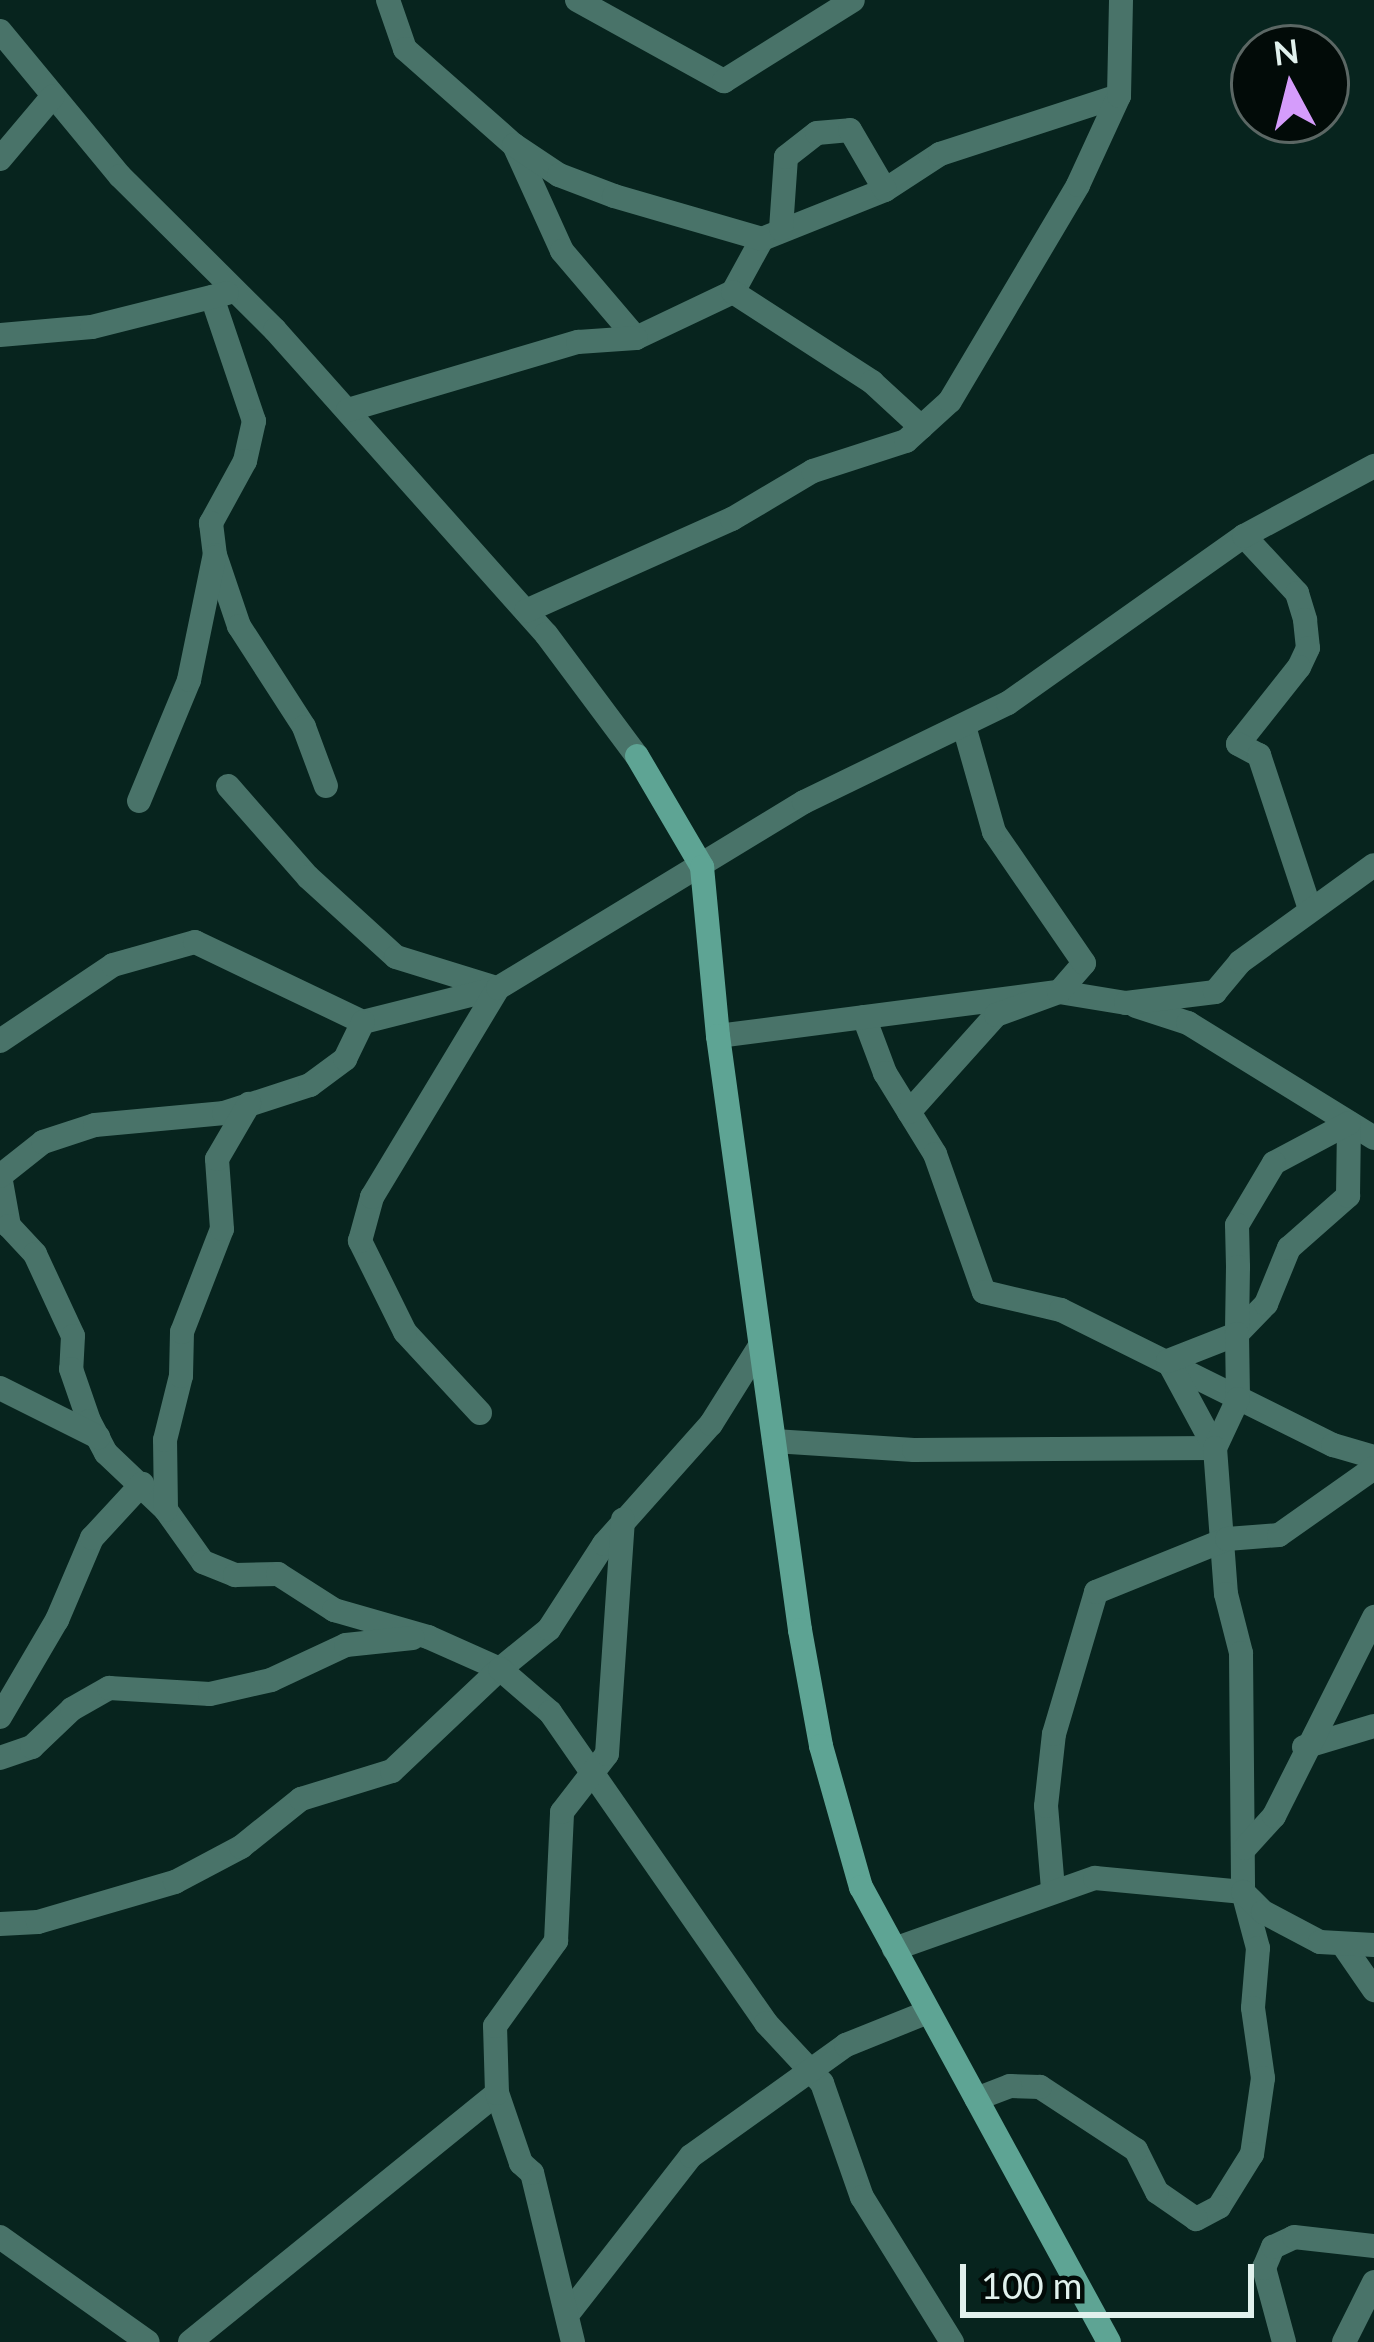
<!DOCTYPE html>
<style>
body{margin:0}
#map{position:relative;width:1374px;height:2342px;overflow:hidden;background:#07241e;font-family:Lato,sans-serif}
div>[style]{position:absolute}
.minor>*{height:24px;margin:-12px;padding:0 12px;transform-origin:12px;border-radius:12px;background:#497369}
.secondary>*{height:24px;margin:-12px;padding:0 12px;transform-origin:12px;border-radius:12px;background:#5ea494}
span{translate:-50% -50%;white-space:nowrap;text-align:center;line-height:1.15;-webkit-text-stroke:12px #020b08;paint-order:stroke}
.north{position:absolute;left:1230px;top:24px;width:120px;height:120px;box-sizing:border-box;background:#020b08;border:3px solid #5b6764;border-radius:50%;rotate:353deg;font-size:33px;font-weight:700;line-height:48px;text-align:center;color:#e1f1ed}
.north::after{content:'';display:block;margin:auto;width:42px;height:54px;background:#d59cfb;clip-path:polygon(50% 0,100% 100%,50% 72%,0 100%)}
.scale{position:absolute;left:960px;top:2264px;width:294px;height:54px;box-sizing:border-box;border:6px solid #e1f1ed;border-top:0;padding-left:15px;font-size:36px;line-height:42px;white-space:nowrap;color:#e1f1ed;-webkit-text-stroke:9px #020b08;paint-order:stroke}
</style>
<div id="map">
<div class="minor">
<i style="left:388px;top:0;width:52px;rotate:70.9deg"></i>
<i style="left:405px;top:49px;width:145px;rotate:41.4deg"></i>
<i style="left:514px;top:145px;width:116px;rotate:65.6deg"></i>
<i style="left:562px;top:251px;width:114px;rotate:49.6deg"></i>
<i style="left:636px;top:338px;width:107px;rotate:-25.4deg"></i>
<i style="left:733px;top:292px;width:60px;rotate:-61.3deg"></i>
<i style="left:762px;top:239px;width:132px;rotate:-21.7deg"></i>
<i style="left:885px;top:190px;width:66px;rotate:-33.2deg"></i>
<i style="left:940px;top:154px;width:188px;rotate:-18deg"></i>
<i style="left:577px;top:0;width:168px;rotate:28.9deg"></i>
<i style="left:724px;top:81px;width:152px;rotate:-32.1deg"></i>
<i style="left:0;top:31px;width:188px;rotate:50.4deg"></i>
<i style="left:120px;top:176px;width:218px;rotate:44.8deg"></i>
<i style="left:275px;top:330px;width:407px;rotate:48.3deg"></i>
<i style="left:546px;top:634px;width:152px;rotate:53.3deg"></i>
<i style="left:514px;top:145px;width:54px;rotate:33.7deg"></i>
<i style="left:559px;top:175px;width:59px;rotate:20.9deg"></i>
<i style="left:614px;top:196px;width:154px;rotate:16.2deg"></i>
<i style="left:0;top:159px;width:82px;rotate:-49.9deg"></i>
<i style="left:781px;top:229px;width:72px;rotate:-86deg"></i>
<i style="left:786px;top:157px;width:39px;rotate:-38deg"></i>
<i style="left:817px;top:133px;width:33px;rotate:-5deg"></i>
<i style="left:850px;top:130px;width:69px;rotate:59.7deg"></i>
<i style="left:733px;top:292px;width:166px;rotate:32.9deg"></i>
<i style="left:872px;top:382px;width:67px;rotate:42.6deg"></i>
<i style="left:212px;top:297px;width:131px;rotate:71.3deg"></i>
<i style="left:254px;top:421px;width:41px;rotate:102.7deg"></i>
<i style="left:245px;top:461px;width:71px;rotate:118.7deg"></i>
<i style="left:211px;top:523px;width:32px;rotate:83deg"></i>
<i style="left:215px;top:555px;width:75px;rotate:71.3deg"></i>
<i style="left:239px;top:626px;width:120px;rotate:57.2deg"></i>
<i style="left:304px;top:727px;width:63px;rotate:69.6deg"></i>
<i style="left:0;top:335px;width:92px;rotate:-5deg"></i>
<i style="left:92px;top:327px;width:139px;rotate:-14.1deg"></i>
<i style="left:348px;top:410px;width:240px;rotate:-16.5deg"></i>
<i style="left:578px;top:342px;width:58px;rotate:-3.9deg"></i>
<i style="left:1244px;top:536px;width:78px;rotate:47.1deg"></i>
<i style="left:1297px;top:593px;width:28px;rotate:73deg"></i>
<i style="left:1305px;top:620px;width:28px;rotate:84deg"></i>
<i style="left:1308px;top:648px;width:21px;rotate:115deg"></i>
<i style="left:1299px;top:667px;width:98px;rotate:128.4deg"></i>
<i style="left:1238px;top:744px;width:24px;rotate:28deg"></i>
<i style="left:1259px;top:755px;width:162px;rotate:71.7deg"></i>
<i style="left:526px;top:611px;width:226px;rotate:-24.1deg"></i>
<i style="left:732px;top:519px;width:94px;rotate:-30.7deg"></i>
<i style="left:813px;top:471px;width:98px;rotate:-17.9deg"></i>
<i style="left:906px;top:441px;width:59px;rotate:-42.3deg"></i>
<i style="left:950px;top:401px;width:251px;rotate:-59.3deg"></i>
<i style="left:1078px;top:185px;width:98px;rotate:-65.3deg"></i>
<i style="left:1119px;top:96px;width:96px;rotate:-88.8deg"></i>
<i style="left:228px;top:786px;width:121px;rotate:48.7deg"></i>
<i style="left:308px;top:877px;width:119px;rotate:42.3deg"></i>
<i style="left:396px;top:957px;width:105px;rotate:17.2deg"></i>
<i style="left:139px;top:801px;width:131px;rotate:-67.5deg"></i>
<i style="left:189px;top:680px;width:125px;rotate:-78.4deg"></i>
<i style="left:1136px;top:1006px;width:55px;rotate:18.1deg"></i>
<i style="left:1188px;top:1023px;width:219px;rotate:31.7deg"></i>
<i style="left:864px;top:1017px;width:60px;rotate:69.4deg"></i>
<i style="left:885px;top:1073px;width:95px;rotate:58.3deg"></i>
<i style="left:935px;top:1154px;width:146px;rotate:70.5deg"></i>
<i style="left:984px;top:1292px;width:79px;rotate:13.2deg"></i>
<i style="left:1061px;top:1310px;width:304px;rotate:26.4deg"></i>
<i style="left:1333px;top:1445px;width:43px;rotate:16.3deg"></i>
<i style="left:718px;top:1036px;width:344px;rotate:-7.4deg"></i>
<i style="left:1059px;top:992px;width:68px;rotate:9.3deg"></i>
<i style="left:1126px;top:1003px;width:90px;rotate:-7deg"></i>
<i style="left:1215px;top:992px;width:39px;rotate:-50deg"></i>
<i style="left:1240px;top:962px;width:165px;rotate:-35.9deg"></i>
<i style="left:0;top:1041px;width:136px;rotate:-33.9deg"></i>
<i style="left:113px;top:965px;width:85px;rotate:-15.7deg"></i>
<i style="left:195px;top:942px;width:186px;rotate:25.5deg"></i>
<i style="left:363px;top:1022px;width:139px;rotate:-14.1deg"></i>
<i style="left:909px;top:1112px;width:130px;rotate:-48.1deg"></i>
<i style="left:996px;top:1015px;width:67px;rotate:-20.1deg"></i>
<i style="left:1059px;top:992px;width:38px;rotate:-49deg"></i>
<i style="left:1084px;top:963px;width:159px;rotate:-124.5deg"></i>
<i style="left:994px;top:832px;width:110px;rotate:-105.8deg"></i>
<i style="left:0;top:1176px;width:51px;rotate:79.8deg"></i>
<i style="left:9px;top:1226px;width:38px;rotate:47deg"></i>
<i style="left:35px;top:1254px;width:90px;rotate:65.1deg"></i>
<i style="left:73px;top:1336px;width:33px;rotate:93deg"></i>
<i style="left:71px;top:1369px;width:55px;rotate:70.9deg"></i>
<i style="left:89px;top:1421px;width:36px;rotate:62deg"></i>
<i style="left:106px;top:1453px;width:83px;rotate:43.5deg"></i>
<i style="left:166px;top:1510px;width:64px;rotate:54.6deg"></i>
<i style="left:203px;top:1562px;width:35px;rotate:22deg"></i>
<i style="left:235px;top:1575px;width:43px;rotate:-1.3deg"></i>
<i style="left:278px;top:1574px;width:67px;rotate:32.7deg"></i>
<i style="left:334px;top:1610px;width:98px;rotate:16deg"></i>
<i style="left:428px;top:1637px;width:79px;rotate:24deg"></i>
<i style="left:500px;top:1669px;width:63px;rotate:-39.2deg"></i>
<i style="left:549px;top:1629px;width:101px;rotate:-57.1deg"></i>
<i style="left:604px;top:1544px;width:161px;rotate:-48.3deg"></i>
<i style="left:711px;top:1424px;width:92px;rotate:-57.9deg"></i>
<i style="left:0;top:1176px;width:55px;rotate:-38.3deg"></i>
<i style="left:43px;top:1142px;width:55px;rotate:-18.1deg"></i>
<i style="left:95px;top:1125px;width:130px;rotate:-5.3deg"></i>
<i style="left:224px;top:1113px;width:90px;rotate:-18deg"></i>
<i style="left:310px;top:1085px;width:44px;rotate:-36.6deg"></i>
<i style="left:345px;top:1059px;width:41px;rotate:-64.1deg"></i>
<i style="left:0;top:1388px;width:110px;rotate:26.6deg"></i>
<i style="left:480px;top:1413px;width:110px;rotate:-132.8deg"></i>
<i style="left:405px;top:1332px;width:102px;rotate:-116.3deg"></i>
<i style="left:360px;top:1241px;width:46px;rotate:-74.7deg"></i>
<i style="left:372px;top:1197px;width:244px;rotate:-58.9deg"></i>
<i style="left:498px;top:988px;width:358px;rotate:-31.3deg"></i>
<i style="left:804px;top:802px;width:227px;rotate:-25.9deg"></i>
<i style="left:1008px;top:703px;width:289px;rotate:-35.3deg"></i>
<i style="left:1244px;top:536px;width:148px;rotate:-28.3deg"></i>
<i style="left:774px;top:1441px;width:140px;rotate:3.7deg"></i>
<i style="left:914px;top:1450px;width:301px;rotate:-0.4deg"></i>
<i style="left:1215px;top:1448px;width:99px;rotate:-118.4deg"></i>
<i style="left:1168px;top:1361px;width:74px;rotate:-21.4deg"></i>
<i style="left:1237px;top:1334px;width:42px;rotate:-46deg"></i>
<i style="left:1266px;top:1304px;width:61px;rotate:-67.7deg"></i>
<i style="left:1289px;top:1248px;width:79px;rotate:-41.4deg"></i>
<i style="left:1348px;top:1196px;width:73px;rotate:-89.2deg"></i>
<i style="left:1349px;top:1123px;width:85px;rotate:151.9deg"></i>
<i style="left:1274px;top:1163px;width:72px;rotate:120.8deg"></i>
<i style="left:1237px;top:1225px;width:42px;rotate:88.6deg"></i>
<i style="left:1238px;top:1267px;width:67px;rotate:90.9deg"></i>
<i style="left:1237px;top:1334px;width:65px;rotate:89.1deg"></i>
<i style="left:1238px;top:1399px;width:54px;rotate:115.1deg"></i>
<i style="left:1215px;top:1448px;width:146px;rotate:85.7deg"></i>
<i style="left:1226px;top:1594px;width:61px;rotate:75.7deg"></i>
<i style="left:1241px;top:1653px;width:239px;rotate:89.5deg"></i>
<i style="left:1243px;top:1892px;width:58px;rotate:75deg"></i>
<i style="left:1258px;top:1948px;width:60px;rotate:94.8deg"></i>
<i style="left:1253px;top:2008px;width:71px;rotate:81.9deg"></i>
<i style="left:1263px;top:2078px;width:77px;rotate:98.2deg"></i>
<i style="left:1252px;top:2154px;width:62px;rotate:121.9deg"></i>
<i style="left:1219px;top:2207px;width:26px;rotate:152deg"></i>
<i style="left:1196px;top:2219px;width:47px;rotate:-145.3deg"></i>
<i style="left:1157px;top:2192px;width:47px;rotate:-116.6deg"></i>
<i style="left:1136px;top:2150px;width:115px;rotate:-146.7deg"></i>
<i style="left:1040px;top:2087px;width:30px;rotate:-178deg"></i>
<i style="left:1010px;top:2086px;width:36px;rotate:159deg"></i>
<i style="left:166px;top:1510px;width:70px;rotate:-90.8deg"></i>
<i style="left:165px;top:1440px;width:66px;rotate:-76deg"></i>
<i style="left:181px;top:1376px;width:44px;rotate:-88.7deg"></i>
<i style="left:182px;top:1332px;width:110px;rotate:-68.8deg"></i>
<i style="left:222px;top:1229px;width:70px;rotate:-94.1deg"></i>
<i style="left:217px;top:1159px;width:64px;rotate:-59.8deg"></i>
<i style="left:0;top:1717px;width:113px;rotate:-59.6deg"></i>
<i style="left:57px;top:1620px;width:89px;rotate:-66.9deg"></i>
<i style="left:92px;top:1538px;width:74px;rotate:-47.2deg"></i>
<i style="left:1304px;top:1747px;width:73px;rotate:-16.7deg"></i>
<i style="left:0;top:1758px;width:34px;rotate:-19deg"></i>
<i style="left:32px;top:1747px;width:55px;rotate:-43.5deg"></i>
<i style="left:72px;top:1709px;width:43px;rotate:-29.6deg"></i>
<i style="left:109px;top:1688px;width:101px;rotate:3.4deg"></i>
<i style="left:210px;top:1694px;width:63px;rotate:-12.9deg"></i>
<i style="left:271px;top:1680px;width:83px;rotate:-25deg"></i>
<i style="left:346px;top:1645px;width:67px;rotate:-6deg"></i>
<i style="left:1245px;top:1848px;width:43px;rotate:-47.8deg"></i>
<i style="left:1274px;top:1816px;width:223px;rotate:-63.3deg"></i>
<i style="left:1053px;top:1889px;width:83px;rotate:-94.8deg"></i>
<i style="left:1046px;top:1806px;width:72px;rotate:-83.7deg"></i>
<i style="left:1054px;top:1734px;width:148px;rotate:-73.5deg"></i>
<i style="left:1096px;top:1592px;width:141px;rotate:-22deg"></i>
<i style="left:1227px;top:1539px;width:52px;rotate:-4.4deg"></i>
<i style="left:1279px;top:1535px;width:116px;rotate:-35.2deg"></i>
<i style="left:0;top:1924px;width:38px;rotate:-3deg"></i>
<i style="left:38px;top:1922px;width:143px;rotate:-16.3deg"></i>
<i style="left:175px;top:1882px;width:75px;rotate:-27.9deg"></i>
<i style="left:241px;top:1847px;width:77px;rotate:-38.7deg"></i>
<i style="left:301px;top:1799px;width:95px;rotate:-17.1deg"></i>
<i style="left:392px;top:1771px;width:149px;rotate:-43.4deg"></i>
<i style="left:500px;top:1669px;width:66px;rotate:40.7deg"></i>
<i style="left:550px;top:1712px;width:379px;rotate:55.2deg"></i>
<i style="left:766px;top:2023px;width:82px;rotate:47deg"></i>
<i style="left:822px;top:2083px;width:121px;rotate:70.7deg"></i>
<i style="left:862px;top:2197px;width:171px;rotate:58.2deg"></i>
<i style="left:1343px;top:1945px;width:55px;rotate:55.4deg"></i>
<i style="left:894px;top:1949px;width:213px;rotate:-19.5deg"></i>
<i style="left:1095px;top:1878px;width:149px;rotate:5.4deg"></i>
<i style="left:1243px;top:1892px;width:28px;rotate:45deg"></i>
<i style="left:1263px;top:1912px;width:64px;rotate:27.8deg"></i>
<i style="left:1320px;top:1942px;width:54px;rotate:3.2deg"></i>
<i style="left:0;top:2237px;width:181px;rotate:35.4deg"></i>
<i style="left:571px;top:2310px;width:195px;rotate:-52.1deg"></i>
<i style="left:691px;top:2156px;width:191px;rotate:-35.6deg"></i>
<i style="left:846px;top:2045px;width:88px;rotate:-21.9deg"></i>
<i style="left:190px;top:2342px;width:395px;rotate:-39deg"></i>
<i style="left:573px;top:2342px;width:174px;rotate:-103.6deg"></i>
<i style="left:532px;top:2173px;width:15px;rotate:-138deg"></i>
<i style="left:521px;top:2163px;width:74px;rotate:-108.9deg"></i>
<i style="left:497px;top:2093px;width:67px;rotate:-91.7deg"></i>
<i style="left:495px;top:2026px;width:105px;rotate:-54.3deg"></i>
<i style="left:556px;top:1941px;width:129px;rotate:-87.3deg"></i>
<i style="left:562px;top:1812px;width:73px;rotate:-52.2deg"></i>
<i style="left:607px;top:1754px;width:235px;rotate:-86.1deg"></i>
<i style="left:1284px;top:2342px;width:77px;rotate:-105.1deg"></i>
<i style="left:1264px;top:2268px;width:23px;rotate:-67deg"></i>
<i style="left:1273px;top:2247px;width:23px;rotate:-25deg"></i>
<i style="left:1294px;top:2237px;width:81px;rotate:6.4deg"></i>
<i style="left:1344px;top:2342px;width:67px;rotate:-63.4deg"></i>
</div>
<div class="secondary">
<i style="left:637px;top:756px;width:129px;rotate:59.6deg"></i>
<i style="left:702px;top:867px;width:170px;rotate:84.6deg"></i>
<i style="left:718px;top:1036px;width:600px;rotate:82.14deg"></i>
<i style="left:800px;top:1630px;width:118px;rotate:79.7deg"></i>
<i style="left:821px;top:1746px;width:147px;rotate:74.2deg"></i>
<i style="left:861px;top:1887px;width:518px;rotate:61.41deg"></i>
</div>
<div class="north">N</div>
<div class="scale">100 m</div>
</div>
